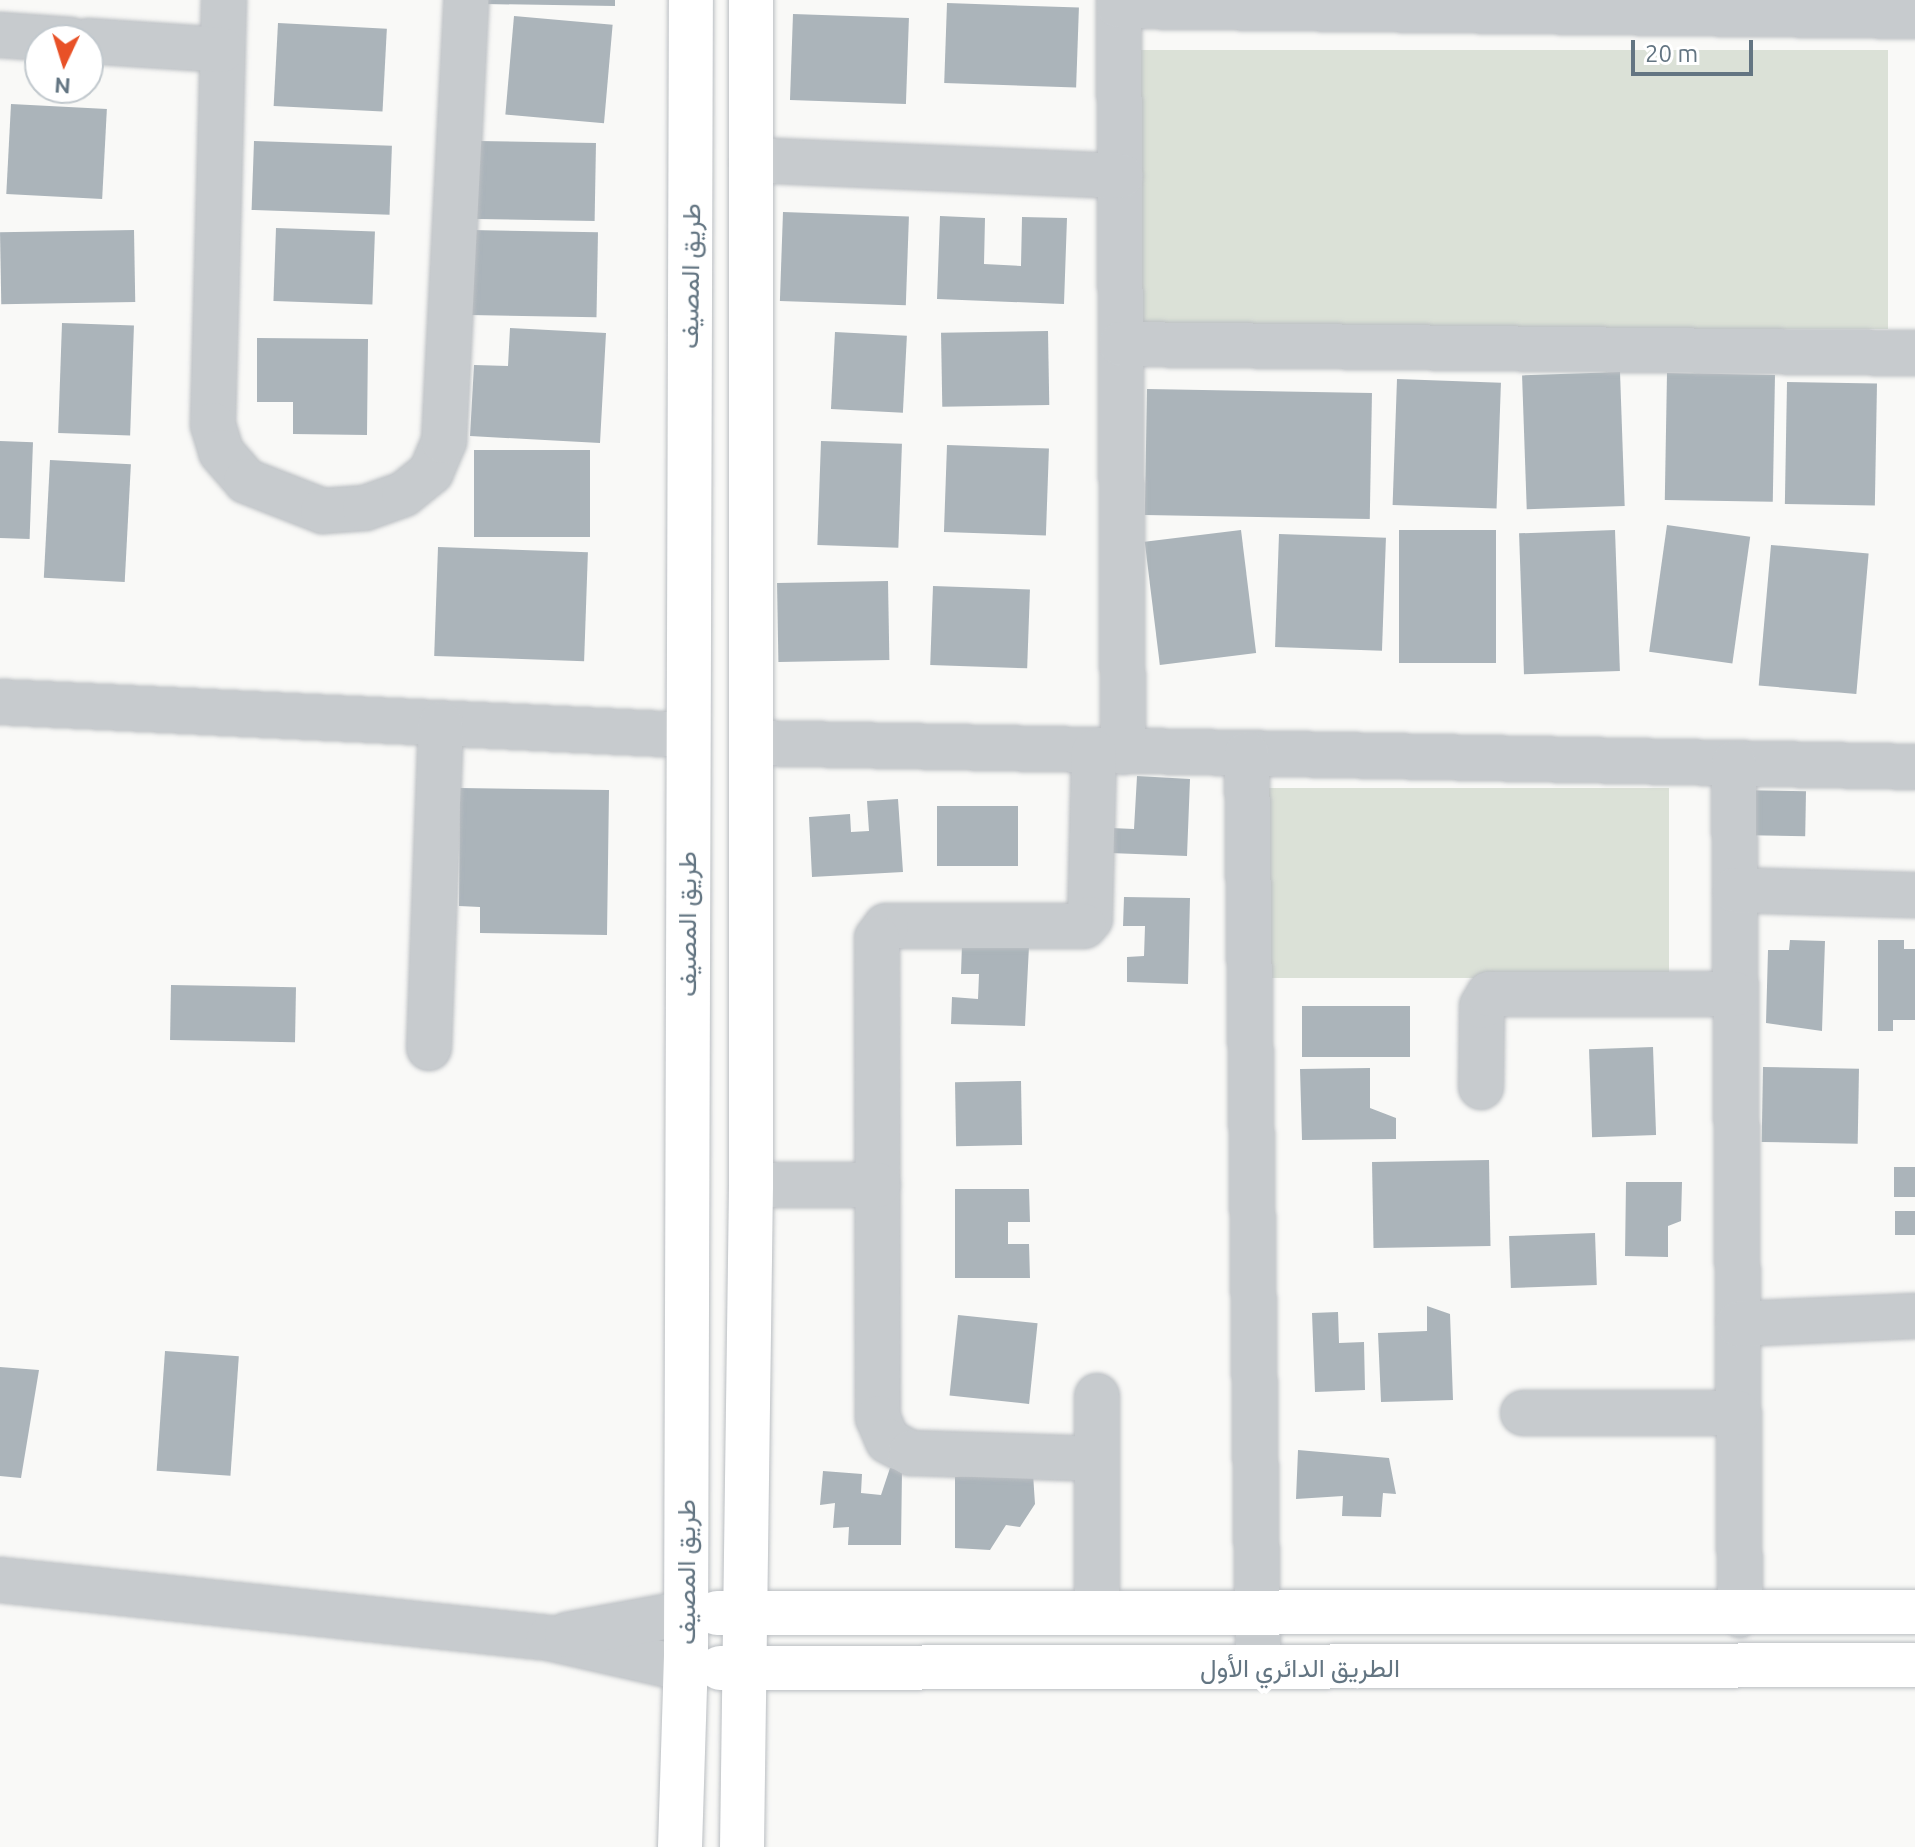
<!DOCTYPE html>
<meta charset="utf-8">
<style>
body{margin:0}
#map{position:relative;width:1915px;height:1847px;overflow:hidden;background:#f9f9f7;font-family:Ubuntu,Vazirmatn,sans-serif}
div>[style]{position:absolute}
.green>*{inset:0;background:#dbe1d7;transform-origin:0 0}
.building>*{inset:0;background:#abb4ba;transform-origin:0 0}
.roads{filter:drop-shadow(0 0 2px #babec2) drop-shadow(0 0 2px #babec2)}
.minor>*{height:44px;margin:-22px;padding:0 22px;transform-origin:22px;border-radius:22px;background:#c7cbce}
.primary>*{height:44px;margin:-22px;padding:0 22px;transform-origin:22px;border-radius:22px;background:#fff}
span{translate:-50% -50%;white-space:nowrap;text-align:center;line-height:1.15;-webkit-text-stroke:8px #fff;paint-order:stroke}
.street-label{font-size:26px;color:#637582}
.north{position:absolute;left:24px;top:24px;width:80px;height:80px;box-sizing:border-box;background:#fff;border:2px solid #c1c8cd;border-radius:50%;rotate:184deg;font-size:22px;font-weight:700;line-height:32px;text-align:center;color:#637582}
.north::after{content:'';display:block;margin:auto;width:28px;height:36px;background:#e85127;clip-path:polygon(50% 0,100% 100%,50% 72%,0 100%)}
.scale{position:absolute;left:1631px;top:40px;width:122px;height:36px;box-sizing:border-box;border:4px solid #637582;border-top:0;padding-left:10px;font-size:24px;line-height:28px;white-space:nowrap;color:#637582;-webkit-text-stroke:6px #fff;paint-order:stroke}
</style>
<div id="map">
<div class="green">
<i style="left:1119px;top:50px;width:769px;height:279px"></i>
<i style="left:1669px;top:788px;width:190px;height:423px;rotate:90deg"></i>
</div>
<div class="building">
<i style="clip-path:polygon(485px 0,615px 0,615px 6px,485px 4px)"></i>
<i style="left:947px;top:3px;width:132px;height:80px;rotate:2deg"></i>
<i style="left:793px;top:14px;width:116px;height:86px;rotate:2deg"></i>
<i style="left:514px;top:16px;width:99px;height:99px;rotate:5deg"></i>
<i style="left:278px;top:23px;width:109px;height:83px;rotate:3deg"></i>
<i style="left:11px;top:104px;width:96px;height:90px;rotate:3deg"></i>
<i style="left:254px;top:141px;width:138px;height:69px;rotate:2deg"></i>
<i style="left:478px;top:141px;width:118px;height:78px;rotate:1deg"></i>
<i style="left:783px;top:212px;width:126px;height:89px;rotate:2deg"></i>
<i style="clip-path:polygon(940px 216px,985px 218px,984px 264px,1021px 266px,1022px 217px,1067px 218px,1064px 304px,937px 299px)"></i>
<i style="left:276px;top:228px;width:99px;height:73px;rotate:2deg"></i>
<i style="left:134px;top:230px;width:72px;height:134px;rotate:89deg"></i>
<i style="left:471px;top:230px;width:127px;height:85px;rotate:1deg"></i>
<i style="left:62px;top:323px;width:72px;height:110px;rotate:2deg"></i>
<i style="clip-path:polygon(510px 328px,606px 333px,600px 443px,470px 436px,474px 365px,508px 366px)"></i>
<i style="left:1048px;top:331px;width:74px;height:107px;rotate:89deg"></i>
<i style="left:835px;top:332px;width:72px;height:77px;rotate:3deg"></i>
<i style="clip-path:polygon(257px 338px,368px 339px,367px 435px,293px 434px,293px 402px,257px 402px)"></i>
<i style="left:1620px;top:372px;width:134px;height:98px;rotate:88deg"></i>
<i style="left:1667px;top:373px;width:108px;height:127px;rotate:1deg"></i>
<i style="left:1397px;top:379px;width:104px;height:126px;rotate:2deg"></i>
<i style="left:1787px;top:382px;width:90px;height:122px;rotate:1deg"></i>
<i style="left:1147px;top:389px;width:225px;height:126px;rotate:1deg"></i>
<i style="left:0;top:441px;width:33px;height:97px;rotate:2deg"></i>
<i style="left:821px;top:441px;width:81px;height:104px;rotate:2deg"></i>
<i style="left:947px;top:445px;width:102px;height:87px;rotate:2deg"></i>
<i style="left:474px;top:450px;width:116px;height:87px"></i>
<i style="left:50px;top:460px;width:81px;height:118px;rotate:3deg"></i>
<i style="left:1667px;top:525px;width:84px;height:128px;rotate:8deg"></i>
<i style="left:1241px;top:530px;width:124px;height:97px;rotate:83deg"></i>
<i style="left:1399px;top:530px;width:97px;height:133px"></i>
<i style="left:1615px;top:530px;width:141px;height:96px;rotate:88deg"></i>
<i style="left:1279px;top:534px;width:107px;height:113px;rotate:2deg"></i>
<i style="left:1771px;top:545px;width:98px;height:141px;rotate:5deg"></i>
<i style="left:438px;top:547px;width:150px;height:109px;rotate:2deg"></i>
<i style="left:888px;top:581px;width:79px;height:111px;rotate:89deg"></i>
<i style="left:933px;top:586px;width:97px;height:79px;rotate:2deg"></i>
<i style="clip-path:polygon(1137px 776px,1190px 779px,1187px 856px,1110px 853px,1111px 828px,1134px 829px)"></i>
<i style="clip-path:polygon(460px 788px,609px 790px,607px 935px,480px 933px,480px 907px,459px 906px)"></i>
<i style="left:1735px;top:790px;width:71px;height:45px;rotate:1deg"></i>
<i style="clip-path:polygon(898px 799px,903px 872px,812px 877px,809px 817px,850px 814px,851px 832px,869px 831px,867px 801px)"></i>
<i style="left:1018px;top:806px;width:60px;height:81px;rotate:90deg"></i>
<i style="clip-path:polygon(1124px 897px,1190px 898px,1188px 984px,1127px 982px,1127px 957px,1144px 956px,1145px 926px,1123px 926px)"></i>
<i style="clip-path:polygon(1790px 940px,1825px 941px,1822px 1031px,1766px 1023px,1768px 950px,1789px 950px)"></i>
<i style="clip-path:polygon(1878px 940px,1904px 940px,1904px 949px,1915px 949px,1915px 1020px,1893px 1020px,1893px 1031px,1878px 1031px)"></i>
<i style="clip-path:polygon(962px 944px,1029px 946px,1025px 1026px,951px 1024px,952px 997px,978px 999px,979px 974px,961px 974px)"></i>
<i style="left:171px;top:985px;width:125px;height:55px;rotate:1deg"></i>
<i style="left:1302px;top:1006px;width:108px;height:51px"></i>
<i style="left:1653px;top:1047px;width:88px;height:64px;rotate:88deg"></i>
<i style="left:1763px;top:1067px;width:96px;height:75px;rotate:1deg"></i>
<i style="clip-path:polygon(1370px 1068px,1370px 1108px,1396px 1118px,1396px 1139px,1302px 1140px,1300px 1069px)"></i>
<i style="left:1021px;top:1081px;width:64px;height:66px;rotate:89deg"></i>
<i style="left:1489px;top:1160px;width:86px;height:117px;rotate:89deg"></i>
<i style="left:1915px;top:1167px;width:30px;height:21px;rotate:90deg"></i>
<i style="clip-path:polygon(1626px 1182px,1682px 1182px,1681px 1221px,1668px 1226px,1668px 1257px,1625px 1256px)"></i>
<i style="clip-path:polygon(955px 1189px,1029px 1189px,1030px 1222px,1008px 1222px,1008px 1244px,1029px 1244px,1030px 1278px,955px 1278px)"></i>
<i style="left:1895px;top:1211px;width:20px;height:24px"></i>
<i style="left:1595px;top:1233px;width:52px;height:86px;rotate:88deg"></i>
<i style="clip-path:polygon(1427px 1306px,1450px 1314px,1453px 1400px,1381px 1402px,1378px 1333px,1427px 1331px)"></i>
<i style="clip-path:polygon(1338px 1312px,1339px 1343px,1364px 1342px,1365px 1390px,1315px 1392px,1312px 1313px)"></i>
<i style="left:958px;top:1315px;width:80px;height:81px;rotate:6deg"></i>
<i style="left:165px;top:1351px;width:74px;height:120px;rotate:4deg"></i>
<i style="clip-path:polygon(0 1367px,39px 1370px,21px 1478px,0 1476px)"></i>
<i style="clip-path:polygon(1298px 1450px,1389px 1458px,1396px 1494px,1383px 1493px,1381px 1517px,1342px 1516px,1343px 1496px,1296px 1499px)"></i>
<i style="clip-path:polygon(890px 1468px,902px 1470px,901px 1545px,848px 1545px,849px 1527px,833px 1528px,835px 1503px,820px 1505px,823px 1471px,862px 1474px,861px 1493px,881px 1495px)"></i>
<i style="clip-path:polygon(1033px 1474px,1035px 1504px,1020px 1527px,1006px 1525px,990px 1550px,955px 1548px,955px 1477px)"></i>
</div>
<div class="roads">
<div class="minor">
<i style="left:224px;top:0;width:425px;rotate:91.5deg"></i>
<i style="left:213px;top:425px;width:28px;rotate:73deg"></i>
<i style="left:221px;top:452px;width:38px;rotate:49deg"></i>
<i style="left:246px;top:481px;width:83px;rotate:21.3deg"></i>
<i style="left:323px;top:511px;width:42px;rotate:-4.1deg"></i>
<i style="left:365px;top:508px;width:41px;rotate:-19.7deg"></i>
<i style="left:404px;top:494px;width:35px;rotate:-39deg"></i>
<i style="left:431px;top:472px;width:34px;rotate:-67deg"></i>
<i style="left:444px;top:441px;width:442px;rotate:-87.1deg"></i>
<i style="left:1119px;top:0;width:752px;rotate:89.7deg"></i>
<i style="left:1119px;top:6px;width:796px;rotate:0.72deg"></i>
<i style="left:0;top:35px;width:71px;rotate:4deg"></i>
<i style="left:88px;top:41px;width:134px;rotate:3.8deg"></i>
<i style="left:751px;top:160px;width:370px;rotate:2.5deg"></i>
<i style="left:1121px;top:344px;width:794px;rotate:0.65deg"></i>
<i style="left:0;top:702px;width:686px;rotate:2.76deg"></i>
<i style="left:752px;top:743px;width:1163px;rotate:1.18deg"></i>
<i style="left:1094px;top:752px;width:167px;rotate:91.4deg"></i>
<i style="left:1090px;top:919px;width:9px;rotate:131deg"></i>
<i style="left:1084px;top:926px;width:198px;rotate:180deg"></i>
<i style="left:886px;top:926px;width:15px;rotate:127deg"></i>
<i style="left:877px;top:938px;width:480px;rotate:89.9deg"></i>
<i style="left:878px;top:1418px;width:25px;rotate:67deg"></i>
<i style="left:888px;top:1441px;width:26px;rotate:28deg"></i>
<i style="left:911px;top:1453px;width:186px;rotate:1.8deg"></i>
<i style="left:1247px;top:754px;width:913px;rotate:89.31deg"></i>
<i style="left:1734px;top:763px;width:852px;rotate:89.6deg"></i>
<i style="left:1735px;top:890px;width:180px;rotate:1.6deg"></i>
<i style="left:429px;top:1048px;width:324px;rotate:-87.9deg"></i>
<i style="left:1481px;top:1087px;width:81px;rotate:-89.3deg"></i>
<i style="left:1482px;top:1006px;width:14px;rotate:-60deg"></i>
<i style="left:1489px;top:994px;width:246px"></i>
<i style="left:751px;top:1185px;width:127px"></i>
<i style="left:1738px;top:1324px;width:177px;rotate:-2.6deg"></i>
<i style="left:1097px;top:1396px;width:217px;rotate:90deg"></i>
<i style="left:1523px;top:1413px;width:215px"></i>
<i style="left:0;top:1580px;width:552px;rotate:6.03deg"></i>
<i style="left:549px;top:1638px;width:139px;rotate:12.8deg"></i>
<i style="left:567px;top:1635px;width:121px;rotate:-10.5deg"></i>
</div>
<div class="primary">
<i style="left:717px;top:1613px;width:1198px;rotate:-0.05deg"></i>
<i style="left:720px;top:1668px;width:1195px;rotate:-0.14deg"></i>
<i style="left:680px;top:1847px;width:196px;rotate:-88.2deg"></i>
<i style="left:686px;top:1651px;width:1651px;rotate:-89.83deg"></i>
<i style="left:742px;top:1847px;width:662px;rotate:-89.22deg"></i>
<i style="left:751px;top:1185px;width:1185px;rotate:-90deg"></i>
</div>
</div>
<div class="street-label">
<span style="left:690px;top:276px;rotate:-89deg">طريق المصيف</span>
<span style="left:687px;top:924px;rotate:-90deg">طريق المصيف</span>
<span style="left:686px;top:1572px;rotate:-90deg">طريق المصيف</span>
<span style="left:1300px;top:1668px">الطريق الدائري الأول</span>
</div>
<div class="north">N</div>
<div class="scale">20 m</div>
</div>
